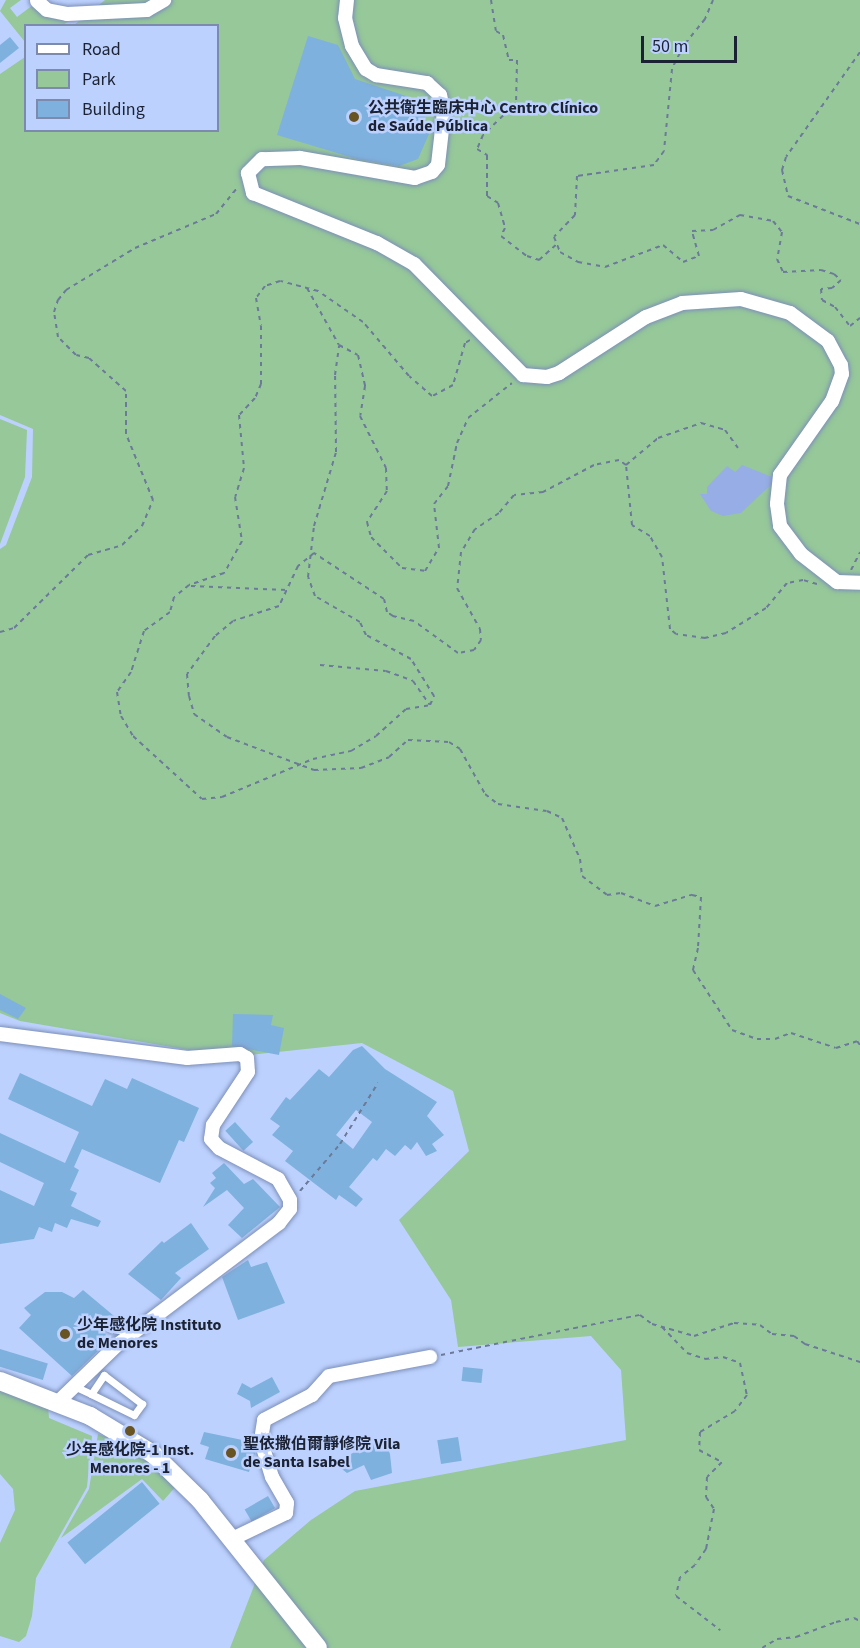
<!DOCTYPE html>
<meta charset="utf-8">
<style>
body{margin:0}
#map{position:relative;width:860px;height:1648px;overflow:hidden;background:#bdd1fe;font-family:"Source Sans 3","Noto Sans SC",sans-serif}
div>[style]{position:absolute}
.green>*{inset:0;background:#96c899}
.water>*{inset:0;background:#96aee5}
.building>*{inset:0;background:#7fb1de;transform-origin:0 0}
.path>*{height:2px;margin-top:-1px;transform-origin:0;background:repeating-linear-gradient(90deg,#6c7a99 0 4.5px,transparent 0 9px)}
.roads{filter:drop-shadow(0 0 2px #7c8fb9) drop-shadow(0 0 2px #7c8fb9)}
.lane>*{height:7px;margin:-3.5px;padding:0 3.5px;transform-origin:3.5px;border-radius:3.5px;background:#fff}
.street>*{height:14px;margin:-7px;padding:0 7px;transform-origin:7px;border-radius:7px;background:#fff}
.secondary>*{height:18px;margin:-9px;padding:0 9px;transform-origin:9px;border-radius:9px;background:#fff}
.dots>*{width:16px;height:16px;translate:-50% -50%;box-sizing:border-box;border:3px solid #bdd1fe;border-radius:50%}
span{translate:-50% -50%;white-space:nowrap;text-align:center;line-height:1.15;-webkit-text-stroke:5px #bdd1fe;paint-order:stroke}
.poi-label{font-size:16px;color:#1b2233;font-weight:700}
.left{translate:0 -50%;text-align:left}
.legend{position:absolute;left:24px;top:24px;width:195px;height:108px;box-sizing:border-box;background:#bdd1fe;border:2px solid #7c8bad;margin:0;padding:8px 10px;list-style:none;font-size:18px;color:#1b2233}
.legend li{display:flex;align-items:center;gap:12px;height:30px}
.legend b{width:30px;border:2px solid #7c8bad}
.scale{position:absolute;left:641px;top:36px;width:96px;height:27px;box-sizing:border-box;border:3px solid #1b2233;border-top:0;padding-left:8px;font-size:18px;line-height:21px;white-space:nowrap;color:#1b2233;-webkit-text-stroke:4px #bdd1fe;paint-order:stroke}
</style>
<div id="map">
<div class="green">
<i style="clip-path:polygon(6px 0,21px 0,10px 8px,17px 17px,33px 5px,72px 19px,63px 25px,26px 26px,25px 42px,0 11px)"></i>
<i style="clip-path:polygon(105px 0,860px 0,860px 1648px,230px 1648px,264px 1560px,311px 1520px,355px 1491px,626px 1440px,621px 1370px,591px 1336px,458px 1347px,451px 1300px,399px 1220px,469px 1151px,453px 1091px,362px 1043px,230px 1057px,20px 1021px,0 1013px,0 549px,6px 545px,32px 477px,33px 429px,0 415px,0 74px,25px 57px,26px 130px,218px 130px,218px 26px,74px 25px)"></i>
<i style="clip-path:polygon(0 419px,27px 430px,25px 477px,0 544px)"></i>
<i style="clip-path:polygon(0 1389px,48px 1407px,49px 1418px,92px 1436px,87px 1487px,36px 1578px,32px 1616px,26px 1636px,19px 1642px,0 1636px,0 1543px,15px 1510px,13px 1489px,0 1474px)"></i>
<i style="clip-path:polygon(98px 1434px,137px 1448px,178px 1484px,163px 1501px,142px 1479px,61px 1538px,89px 1489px)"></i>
</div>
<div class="water">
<i style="clip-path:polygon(742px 465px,777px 479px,741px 513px,723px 516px,711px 511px,700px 494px,707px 494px,707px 487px,727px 466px,735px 472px)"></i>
</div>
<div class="building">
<i style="clip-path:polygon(308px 36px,338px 45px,355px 79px,421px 101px,429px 134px,418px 159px,399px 166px,357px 159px,277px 135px)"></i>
<i style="clip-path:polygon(10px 37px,19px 48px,0 63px,0 45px)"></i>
<i style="clip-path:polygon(0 994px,26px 1008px,18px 1019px,0 1010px)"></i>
<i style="clip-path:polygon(233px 1014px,273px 1015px,271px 1025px,284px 1028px,279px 1055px,232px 1046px)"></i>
<i style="clip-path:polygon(evenodd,362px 1046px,385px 1069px,437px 1102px,427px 1116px,444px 1135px,432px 1144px,437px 1151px,426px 1156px,417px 1142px,411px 1150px,405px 1145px,395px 1156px,386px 1149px,377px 1161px,373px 1158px,349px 1187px,363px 1199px,356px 1207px,339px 1195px,336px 1200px,285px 1161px,293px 1151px,272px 1135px,280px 1126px,270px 1119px,286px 1097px,290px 1100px,319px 1069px,329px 1077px,353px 1050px,362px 1046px,356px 1110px,372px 1122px,353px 1149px,336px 1135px,356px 1110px)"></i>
<i style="clip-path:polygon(20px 1073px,92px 1106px,105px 1079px,127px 1089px,132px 1078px,199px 1108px,184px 1142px,179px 1140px,160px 1183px,82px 1149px,74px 1167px,79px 1170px,70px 1190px,77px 1193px,71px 1206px,101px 1221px,98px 1227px,71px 1219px,67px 1228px,55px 1223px,52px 1232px,39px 1227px,34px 1239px,0 1244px,0 1190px,34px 1206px,44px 1183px,0 1162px,0 1133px,65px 1163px,79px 1132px,8px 1099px)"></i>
<i style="left:235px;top:1122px;width:27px;height:13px;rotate:48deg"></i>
<i style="clip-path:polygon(224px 1163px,244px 1184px,253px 1179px,280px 1207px,242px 1238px,228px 1225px,244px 1208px,227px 1190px,203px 1207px,215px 1188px,210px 1183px,216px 1178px,212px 1173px)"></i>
<i style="clip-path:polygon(191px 1223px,209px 1249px,175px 1273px,181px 1278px,161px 1300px,128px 1274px,162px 1241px,164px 1243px)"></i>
<i style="clip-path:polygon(248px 1260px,251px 1267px,267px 1262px,285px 1303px,238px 1320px,222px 1277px)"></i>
<i style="clip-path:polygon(83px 1290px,126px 1326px,105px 1324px,106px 1343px,72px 1376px,19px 1328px,31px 1315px,24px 1308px,45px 1292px,62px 1292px,74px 1298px)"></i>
<i style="left:0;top:1349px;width:50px;height:17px;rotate:17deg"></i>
<i style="left:463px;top:1367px;width:20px;height:14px;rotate:6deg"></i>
<i style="clip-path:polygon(272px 1377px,280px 1392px,251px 1408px,250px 1401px,237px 1394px,242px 1383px,251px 1388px)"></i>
<i style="clip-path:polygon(204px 1432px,252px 1442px,255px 1453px,249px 1472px,205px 1459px,209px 1447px,200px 1444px)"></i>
<i style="clip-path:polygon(383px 1437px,390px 1454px,392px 1473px,371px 1480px,364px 1465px,347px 1473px,334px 1463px)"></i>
<i style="left:458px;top:1437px;width:24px;height:21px;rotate:81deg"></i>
<i style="left:142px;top:1482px;width:28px;height:96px;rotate:51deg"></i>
<i style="left:268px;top:1496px;width:14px;height:27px;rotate:60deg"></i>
</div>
<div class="path">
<i style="left:491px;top:0;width:31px;rotate:81deg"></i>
<i style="left:496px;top:31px;width:8px;rotate:30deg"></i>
<i style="left:503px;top:35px;width:26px;rotate:77deg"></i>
<i style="left:509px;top:60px;width:8px"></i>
<i style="left:517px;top:60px;width:43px;rotate:91.3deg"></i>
<i style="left:516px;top:103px;width:46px;rotate:135.9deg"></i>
<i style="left:483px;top:135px;width:15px;rotate:113deg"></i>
<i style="left:477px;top:149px;width:12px;rotate:31deg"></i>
<i style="left:487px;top:155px;width:41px;rotate:90deg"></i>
<i style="left:487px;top:196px;width:13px;rotate:32deg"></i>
<i style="left:498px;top:203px;width:26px;rotate:74deg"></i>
<i style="left:505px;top:228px;width:9px;rotate:117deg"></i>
<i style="left:501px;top:236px;width:33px;rotate:38deg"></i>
<i style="left:527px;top:256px;width:13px;rotate:18deg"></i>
<i style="left:539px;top:260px;width:24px;rotate:-42deg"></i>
<i style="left:713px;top:0;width:21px;rotate:113deg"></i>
<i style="left:705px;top:19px;width:33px;rotate:129deg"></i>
<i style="left:684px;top:45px;width:27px;rotate:117deg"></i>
<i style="left:672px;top:69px;width:82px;rotate:95.6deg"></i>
<i style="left:664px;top:151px;width:17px;rotate:126deg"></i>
<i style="left:654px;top:165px;width:78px;rotate:171.9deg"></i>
<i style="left:577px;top:176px;width:39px;rotate:93deg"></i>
<i style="left:575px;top:215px;width:30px;rotate:134deg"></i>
<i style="left:554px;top:237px;width:16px;rotate:68deg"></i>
<i style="left:560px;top:252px;width:21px;rotate:29deg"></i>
<i style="left:578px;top:262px;width:27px;rotate:10deg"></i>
<i style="left:605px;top:267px;width:62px;rotate:-20.8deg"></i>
<i style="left:663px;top:245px;width:26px;rotate:40deg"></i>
<i style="left:683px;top:262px;width:17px;rotate:-21deg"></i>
<i style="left:699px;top:256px;width:26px;rotate:-106deg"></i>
<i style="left:692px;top:231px;width:21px;rotate:-3deg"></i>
<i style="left:713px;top:230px;width:31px;rotate:-29deg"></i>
<i style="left:740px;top:215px;width:34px;rotate:10deg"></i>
<i style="left:773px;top:221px;width:14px;rotate:51deg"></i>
<i style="left:782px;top:232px;width:27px;rotate:100deg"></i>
<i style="left:777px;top:259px;width:14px;rotate:65deg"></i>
<i style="left:783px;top:272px;width:38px;rotate:-3deg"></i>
<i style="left:821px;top:270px;width:14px;rotate:17deg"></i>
<i style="left:834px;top:274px;width:9px;rotate:41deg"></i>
<i style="left:841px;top:280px;width:12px;rotate:138deg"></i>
<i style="left:832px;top:288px;width:11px;rotate:175deg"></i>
<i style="left:821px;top:289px;width:11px;rotate:85deg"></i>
<i style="left:822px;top:300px;width:15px;rotate:28deg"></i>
<i style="left:835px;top:307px;width:24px;rotate:52deg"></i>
<i style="left:850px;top:326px;width:13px;rotate:-39deg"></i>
<i style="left:860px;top:52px;width:128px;rotate:125.2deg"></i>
<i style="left:786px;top:157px;width:14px;rotate:107deg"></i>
<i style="left:782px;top:170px;width:27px;rotate:77deg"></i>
<i style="left:788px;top:196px;width:77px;rotate:21.3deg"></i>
<i style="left:307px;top:288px;width:65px;rotate:60.7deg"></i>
<i style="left:470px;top:340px;width:6px;rotate:149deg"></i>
<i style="left:465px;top:343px;width:44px;rotate:105.9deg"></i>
<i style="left:453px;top:385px;width:24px;rotate:152deg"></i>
<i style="left:432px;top:396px;width:30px;rotate:-139deg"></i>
<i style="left:409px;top:376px;width:71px;rotate:-130.4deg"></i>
<i style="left:363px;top:322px;width:55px;rotate:-145.4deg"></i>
<i style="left:318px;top:291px;width:39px;rotate:-165deg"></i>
<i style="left:280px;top:281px;width:16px;rotate:162deg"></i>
<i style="left:265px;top:286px;width:15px;rotate:127deg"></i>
<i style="left:256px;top:298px;width:28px;rotate:80deg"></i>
<i style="left:261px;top:326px;width:58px;rotate:90deg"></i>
<i style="left:261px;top:384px;width:15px;rotate:113deg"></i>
<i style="left:255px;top:398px;width:23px;rotate:133deg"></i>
<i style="left:239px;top:415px;width:53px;rotate:84.6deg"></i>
<i style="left:244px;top:468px;width:30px;rotate:107deg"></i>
<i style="left:235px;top:497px;width:45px;rotate:81deg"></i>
<i style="left:242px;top:541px;width:37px;rotate:119deg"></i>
<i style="left:224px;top:573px;width:37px;rotate:161deg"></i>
<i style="left:189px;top:585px;width:19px;rotate:141deg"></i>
<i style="left:174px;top:597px;width:16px;rotate:105deg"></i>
<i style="left:170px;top:612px;width:32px;rotate:144deg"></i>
<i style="left:144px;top:631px;width:43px;rotate:107.6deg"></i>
<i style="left:131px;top:672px;width:24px;rotate:125deg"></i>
<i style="left:117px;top:692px;width:24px;rotate:81deg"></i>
<i style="left:121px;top:716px;width:23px;rotate:59deg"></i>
<i style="left:133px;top:736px;width:93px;rotate:42.4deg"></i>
<i style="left:202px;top:799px;width:20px;rotate:-6deg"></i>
<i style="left:222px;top:797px;width:99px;rotate:-22.7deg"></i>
<i style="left:313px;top:759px;width:39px;rotate:-12deg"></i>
<i style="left:351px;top:751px;width:29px;rotate:-31deg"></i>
<i style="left:376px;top:736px;width:40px;rotate:-42deg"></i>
<i style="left:406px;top:709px;width:24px;rotate:-9deg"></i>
<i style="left:430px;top:705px;width:10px;rotate:-66deg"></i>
<i style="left:434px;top:696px;width:44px;rotate:-121.9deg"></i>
<i style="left:411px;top:659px;width:51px;rotate:-151.9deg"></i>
<i style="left:366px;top:635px;width:14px;rotate:-115deg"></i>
<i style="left:360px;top:622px;width:52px;rotate:-150deg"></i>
<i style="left:315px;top:596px;width:20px;rotate:-110deg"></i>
<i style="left:308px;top:577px;width:51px;rotate:-83.3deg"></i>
<i style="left:314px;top:526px;width:77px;rotate:-73.4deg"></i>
<i style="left:336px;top:452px;width:77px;rotate:-90.7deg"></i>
<i style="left:335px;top:375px;width:30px;rotate:-82deg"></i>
<i style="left:339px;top:345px;width:21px;rotate:28deg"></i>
<i style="left:358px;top:355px;width:32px;rotate:77deg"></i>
<i style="left:365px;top:386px;width:30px;rotate:99deg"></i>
<i style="left:360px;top:416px;width:58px;rotate:63.4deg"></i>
<i style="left:386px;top:468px;width:23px;rotate:88deg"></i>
<i style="left:387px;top:491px;width:37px;rotate:123deg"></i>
<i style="left:367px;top:522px;width:16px;rotate:75deg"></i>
<i style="left:371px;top:537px;width:44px;rotate:45deg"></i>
<i style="left:402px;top:568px;width:23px;rotate:7deg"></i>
<i style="left:425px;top:571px;width:27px;rotate:-59deg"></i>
<i style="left:439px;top:548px;width:44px;rotate:-96.5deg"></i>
<i style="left:434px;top:504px;width:23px;rotate:-52deg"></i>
<i style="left:448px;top:486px;width:44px;rotate:-78.2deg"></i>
<i style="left:457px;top:443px;width:27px;rotate:-66deg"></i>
<i style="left:468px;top:418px;width:56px;rotate:-38.5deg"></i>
<i style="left:626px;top:465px;width:42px;rotate:-40.2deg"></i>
<i style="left:658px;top:438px;width:46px;rotate:-19.2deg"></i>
<i style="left:701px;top:423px;width:25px;rotate:16deg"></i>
<i style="left:725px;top:430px;width:22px;rotate:54deg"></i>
<i style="left:851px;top:570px;width:20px;rotate:-63deg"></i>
<i style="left:817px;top:584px;width:15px;rotate:-164deg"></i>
<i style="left:803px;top:580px;width:16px;rotate:169deg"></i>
<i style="left:787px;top:583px;width:33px;rotate:130deg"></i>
<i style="left:766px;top:608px;width:47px;rotate:148deg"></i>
<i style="left:726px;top:633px;width:22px;rotate:167deg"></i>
<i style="left:705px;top:638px;width:29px;rotate:-172deg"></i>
<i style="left:676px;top:634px;width:8px;rotate:-140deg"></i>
<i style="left:670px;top:629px;width:72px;rotate:-96.3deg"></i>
<i style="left:662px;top:557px;width:24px;rotate:-120deg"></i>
<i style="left:650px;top:536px;width:21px;rotate:-149deg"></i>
<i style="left:632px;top:525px;width:60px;rotate:-95.7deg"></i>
<i style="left:626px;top:465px;width:9px;rotate:-144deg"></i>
<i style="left:619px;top:460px;width:25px;rotate:169deg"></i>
<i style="left:594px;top:465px;width:58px;rotate:152.1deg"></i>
<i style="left:543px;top:492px;width:29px;rotate:174deg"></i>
<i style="left:514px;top:495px;width:23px;rotate:130deg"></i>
<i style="left:499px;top:513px;width:29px;rotate:146deg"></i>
<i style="left:475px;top:529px;width:27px;rotate:121deg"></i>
<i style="left:461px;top:552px;width:36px;rotate:96deg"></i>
<i style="left:457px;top:588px;width:47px;rotate:60.7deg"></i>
<i style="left:480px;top:629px;width:11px;rotate:85deg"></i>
<i style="left:481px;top:640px;width:12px;rotate:125deg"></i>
<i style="left:474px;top:650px;width:16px;rotate:169deg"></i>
<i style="left:458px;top:653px;width:54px;rotate:-144deg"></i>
<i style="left:414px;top:621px;width:22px;rotate:-167deg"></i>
<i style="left:393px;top:616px;width:7px;rotate:-146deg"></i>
<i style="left:387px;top:612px;width:13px;rotate:-103deg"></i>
<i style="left:384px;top:599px;width:84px;rotate:-146.7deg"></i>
<i style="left:314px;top:553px;width:21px;rotate:141deg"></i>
<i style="left:298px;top:566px;width:44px;rotate:115.4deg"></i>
<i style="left:279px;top:606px;width:48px;rotate:161.9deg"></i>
<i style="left:233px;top:621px;width:23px;rotate:140deg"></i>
<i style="left:215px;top:636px;width:47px;rotate:126.4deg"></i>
<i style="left:187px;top:674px;width:22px;rotate:85deg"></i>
<i style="left:189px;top:696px;width:19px;rotate:74deg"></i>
<i style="left:194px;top:714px;width:40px;rotate:34.9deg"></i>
<i style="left:227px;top:737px;width:93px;rotate:20.8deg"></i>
<i style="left:314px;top:770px;width:47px;rotate:-2.4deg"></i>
<i style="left:361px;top:768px;width:30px;rotate:-21deg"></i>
<i style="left:389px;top:757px;width:25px;rotate:-42deg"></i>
<i style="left:408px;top:740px;width:41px;rotate:2.8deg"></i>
<i style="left:449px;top:742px;width:13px;rotate:32deg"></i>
<i style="left:460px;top:749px;width:51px;rotate:60.9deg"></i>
<i style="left:485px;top:794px;width:16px;rotate:38deg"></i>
<i style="left:498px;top:804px;width:49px;rotate:8.1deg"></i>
<i style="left:547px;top:811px;width:17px;rotate:25deg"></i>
<i style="left:562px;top:818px;width:45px;rotate:66.3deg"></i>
<i style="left:580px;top:859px;width:17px;rotate:83deg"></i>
<i style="left:582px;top:876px;width:31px;rotate:37deg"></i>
<i style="left:607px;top:895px;width:14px;rotate:-8deg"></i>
<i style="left:621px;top:893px;width:36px;rotate:21deg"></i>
<i style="left:655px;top:906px;width:39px;rotate:-17deg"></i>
<i style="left:692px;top:895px;width:9px;rotate:13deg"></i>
<i style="left:701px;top:897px;width:51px;rotate:93.4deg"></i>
<i style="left:698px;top:948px;width:23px;rotate:103deg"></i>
<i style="left:693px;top:970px;width:72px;rotate:57deg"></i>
<i style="left:732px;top:1030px;width:27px;rotate:20deg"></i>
<i style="left:757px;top:1039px;width:18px"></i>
<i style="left:775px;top:1039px;width:17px;rotate:-21deg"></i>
<i style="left:791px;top:1033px;width:47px;rotate:18.4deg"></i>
<i style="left:836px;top:1048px;width:22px;rotate:-18deg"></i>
<i style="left:857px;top:1041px;width:5px;rotate:53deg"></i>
<i style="left:191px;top:586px;width:97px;rotate:2.4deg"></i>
<i style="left:0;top:632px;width:15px;rotate:-16deg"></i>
<i style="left:14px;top:628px;width:104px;rotate:-44.6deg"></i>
<i style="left:88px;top:555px;width:35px;rotate:-16deg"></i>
<i style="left:122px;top:545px;width:28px;rotate:-44deg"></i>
<i style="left:142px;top:526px;width:28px;rotate:-67deg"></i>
<i style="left:153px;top:500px;width:71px;rotate:-112.2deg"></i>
<i style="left:126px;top:434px;width:43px;rotate:-90deg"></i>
<i style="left:126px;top:391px;width:50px;rotate:-138.3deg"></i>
<i style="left:89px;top:358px;width:13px;rotate:-167deg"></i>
<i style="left:76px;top:355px;width:25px;rotate:-135deg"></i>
<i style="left:58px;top:337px;width:25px;rotate:-99deg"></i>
<i style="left:54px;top:312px;width:13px;rotate:-72deg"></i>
<i style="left:58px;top:300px;width:13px;rotate:-51deg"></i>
<i style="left:66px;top:290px;width:81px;rotate:-31.3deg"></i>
<i style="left:135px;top:248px;width:88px;rotate:-22.8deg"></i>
<i style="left:216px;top:214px;width:33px;rotate:-51deg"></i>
<i style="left:320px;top:665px;width:66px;rotate:5.2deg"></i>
<i style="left:386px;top:671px;width:29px;rotate:20deg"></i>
<i style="left:413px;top:681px;width:29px;rotate:55deg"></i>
<i style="left:300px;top:1191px;width:62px;rotate:-49.6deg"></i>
<i style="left:340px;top:1144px;width:72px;rotate:-58.1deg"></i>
<i style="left:662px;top:1327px;width:36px;rotate:46deg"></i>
<i style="left:687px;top:1353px;width:19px;rotate:18deg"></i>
<i style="left:705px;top:1359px;width:18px;rotate:-6deg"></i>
<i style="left:723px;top:1357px;width:18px;rotate:19deg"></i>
<i style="left:740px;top:1363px;width:33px;rotate:78deg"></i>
<i style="left:747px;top:1395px;width:20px;rotate:127deg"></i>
<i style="left:735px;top:1411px;width:41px;rotate:149deg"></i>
<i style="left:700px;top:1432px;width:18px;rotate:93deg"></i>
<i style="left:699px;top:1450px;width:26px;rotate:28deg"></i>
<i style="left:722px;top:1462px;width:21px;rotate:135deg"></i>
<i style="left:707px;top:1477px;width:20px;rotate:93deg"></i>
<i style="left:706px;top:1497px;width:14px;rotate:56deg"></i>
<i style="left:714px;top:1509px;width:41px;rotate:101.3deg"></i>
<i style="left:706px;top:1549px;width:19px;rotate:125deg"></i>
<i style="left:695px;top:1565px;width:19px;rotate:141deg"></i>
<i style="left:680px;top:1577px;width:19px;rotate:102deg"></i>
<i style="left:676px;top:1596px;width:56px;rotate:37.7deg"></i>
<i style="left:441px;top:1355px;width:203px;rotate:-11.4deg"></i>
<i style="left:640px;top:1315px;width:15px;rotate:37deg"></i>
<i style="left:652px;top:1324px;width:44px;rotate:15.9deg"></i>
<i style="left:694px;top:1336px;width:42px;rotate:-18deg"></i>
<i style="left:734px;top:1323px;width:26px;rotate:4deg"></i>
<i style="left:760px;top:1325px;width:15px;rotate:37deg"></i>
<i style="left:772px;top:1334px;width:22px;rotate:5deg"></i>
<i style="left:794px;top:1336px;width:14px;rotate:36deg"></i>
<i style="left:805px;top:1344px;width:58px;rotate:18.1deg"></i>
<i style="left:762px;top:1648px;width:17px;rotate:-31deg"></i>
<i style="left:777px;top:1639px;width:19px;rotate:-6deg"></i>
<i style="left:796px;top:1637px;width:43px;rotate:-20.6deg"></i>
<i style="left:836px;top:1622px;width:18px;rotate:-13deg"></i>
<i style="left:854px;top:1618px;width:7px;rotate:27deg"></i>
</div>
<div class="roads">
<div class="lane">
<i style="left:109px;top:1328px;width:20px;rotate:11deg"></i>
<i style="left:74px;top:1386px;width:19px;rotate:25deg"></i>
<i style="left:91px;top:1394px;width:48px;rotate:26deg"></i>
<i style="left:134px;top:1415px;width:14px;rotate:-54deg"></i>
<i style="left:142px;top:1404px;width:48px;rotate:-142.7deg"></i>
<i style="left:104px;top:1375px;width:23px;rotate:124deg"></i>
</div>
<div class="street">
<i style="left:347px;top:0;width:18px;rotate:96deg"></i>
<i style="left:345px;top:18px;width:29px;rotate:76deg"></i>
<i style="left:352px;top:46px;width:27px;rotate:59deg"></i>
<i style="left:366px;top:69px;width:12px;rotate:31deg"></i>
<i style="left:376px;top:75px;width:52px;rotate:8.9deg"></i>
<i style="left:427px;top:83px;width:18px;rotate:43deg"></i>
<i style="left:440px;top:95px;width:17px;rotate:77deg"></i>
<i style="left:444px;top:112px;width:53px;rotate:96.5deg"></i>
<i style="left:438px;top:165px;width:9px;rotate:131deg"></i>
<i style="left:432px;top:172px;width:18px;rotate:161deg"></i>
<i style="left:415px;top:178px;width:117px;rotate:-170.1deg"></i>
<i style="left:300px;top:158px;width:38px;rotate:178deg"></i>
<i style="left:262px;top:159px;width:20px;rotate:135deg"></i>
<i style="left:248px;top:173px;width:21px;rotate:76deg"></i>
<i style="left:253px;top:193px;width:134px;rotate:22deg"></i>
<i style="left:377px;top:243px;width:43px;rotate:29.6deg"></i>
<i style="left:414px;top:264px;width:156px;rotate:45.5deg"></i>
<i style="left:523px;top:375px;width:24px;rotate:5deg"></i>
<i style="left:547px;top:377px;width:13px;rotate:-18deg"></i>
<i style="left:559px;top:373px;width:103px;rotate:-32.8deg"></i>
<i style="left:646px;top:317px;width:39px;rotate:-21deg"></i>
<i style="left:682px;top:303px;width:59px;rotate:-3.9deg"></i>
<i style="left:741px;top:299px;width:51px;rotate:15.9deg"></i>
<i style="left:790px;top:313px;width:47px;rotate:36.4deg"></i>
<i style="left:828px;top:341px;width:27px;rotate:62deg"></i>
<i style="left:841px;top:365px;width:9px;rotate:84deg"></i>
<i style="left:842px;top:374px;width:29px;rotate:110deg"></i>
<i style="left:832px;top:401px;width:90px;rotate:125.1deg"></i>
<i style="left:780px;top:475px;width:29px;rotate:96deg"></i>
<i style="left:777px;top:504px;width:22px;rotate:82deg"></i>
<i style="left:780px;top:526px;width:35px;rotate:53deg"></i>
<i style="left:801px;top:554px;width:46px;rotate:37.9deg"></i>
<i style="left:837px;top:582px;width:23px;rotate:2deg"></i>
<i style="left:37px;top:1px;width:13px;rotate:42deg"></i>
<i style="left:47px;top:10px;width:20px;rotate:11deg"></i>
<i style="left:67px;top:14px;width:80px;rotate:-2.9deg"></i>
<i style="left:147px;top:10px;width:20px;rotate:-30deg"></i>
<i style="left:0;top:1034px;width:189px;rotate:7.3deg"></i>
<i style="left:187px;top:1058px;width:53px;rotate:-4.3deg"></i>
<i style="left:240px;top:1054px;width:8px;rotate:30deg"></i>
<i style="left:247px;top:1058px;width:14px;rotate:86deg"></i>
<i style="left:248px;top:1072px;width:64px;rotate:123.4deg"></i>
<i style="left:213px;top:1125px;width:14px;rotate:98deg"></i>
<i style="left:211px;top:1139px;width:12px;rotate:48deg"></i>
<i style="left:219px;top:1148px;width:67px;rotate:27.7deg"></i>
<i style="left:278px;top:1179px;width:24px;rotate:60deg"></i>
<i style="left:290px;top:1200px;width:9px;rotate:90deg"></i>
<i style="left:290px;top:1209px;width:18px;rotate:128deg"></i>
<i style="left:279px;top:1223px;width:204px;rotate:143deg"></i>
<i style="left:116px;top:1346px;width:81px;rotate:136deg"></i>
<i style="left:232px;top:1539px;width:60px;rotate:-25.7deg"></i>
<i style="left:286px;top:1513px;width:10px;rotate:-84deg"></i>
<i style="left:287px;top:1503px;width:30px;rotate:-120deg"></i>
<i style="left:272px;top:1477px;width:39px;rotate:-107deg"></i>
<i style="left:261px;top:1440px;width:20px;rotate:-81deg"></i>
<i style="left:264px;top:1420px;width:54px;rotate:-27.5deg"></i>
<i style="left:312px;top:1395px;width:25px;rotate:-48deg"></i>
<i style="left:329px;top:1376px;width:103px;rotate:-10.7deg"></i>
</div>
<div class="secondary">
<i style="left:0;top:1381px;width:97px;rotate:21.3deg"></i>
<i style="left:90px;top:1416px;width:74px;rotate:31.1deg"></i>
<i style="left:153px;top:1454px;width:66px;rotate:44.4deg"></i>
<i style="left:200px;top:1500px;width:189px;rotate:51.4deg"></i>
</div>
</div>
<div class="dots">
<i style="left:354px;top:117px;background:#685322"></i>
<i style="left:65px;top:1334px;background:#685322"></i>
<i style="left:130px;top:1431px;background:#685322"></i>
<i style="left:231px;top:1453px;background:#685322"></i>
</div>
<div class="poi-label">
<span class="left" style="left:368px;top:117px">公共衛生臨床中心 Centro Clínico<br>de Saúde Pública</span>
<span class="left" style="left:77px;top:1334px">少年感化院 Instituto<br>de Menores</span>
<span class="left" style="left:243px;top:1453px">聖依撒伯爾靜修院 Vila<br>de Santa Isabel</span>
<span style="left:130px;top:1459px">少年感化院-1 Inst.<br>Menores - 1</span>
</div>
<ul class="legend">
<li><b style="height:8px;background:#fff"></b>Road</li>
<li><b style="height:16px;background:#96c899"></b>Park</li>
<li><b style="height:16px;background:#7fb1de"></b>Building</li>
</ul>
<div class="scale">50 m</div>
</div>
